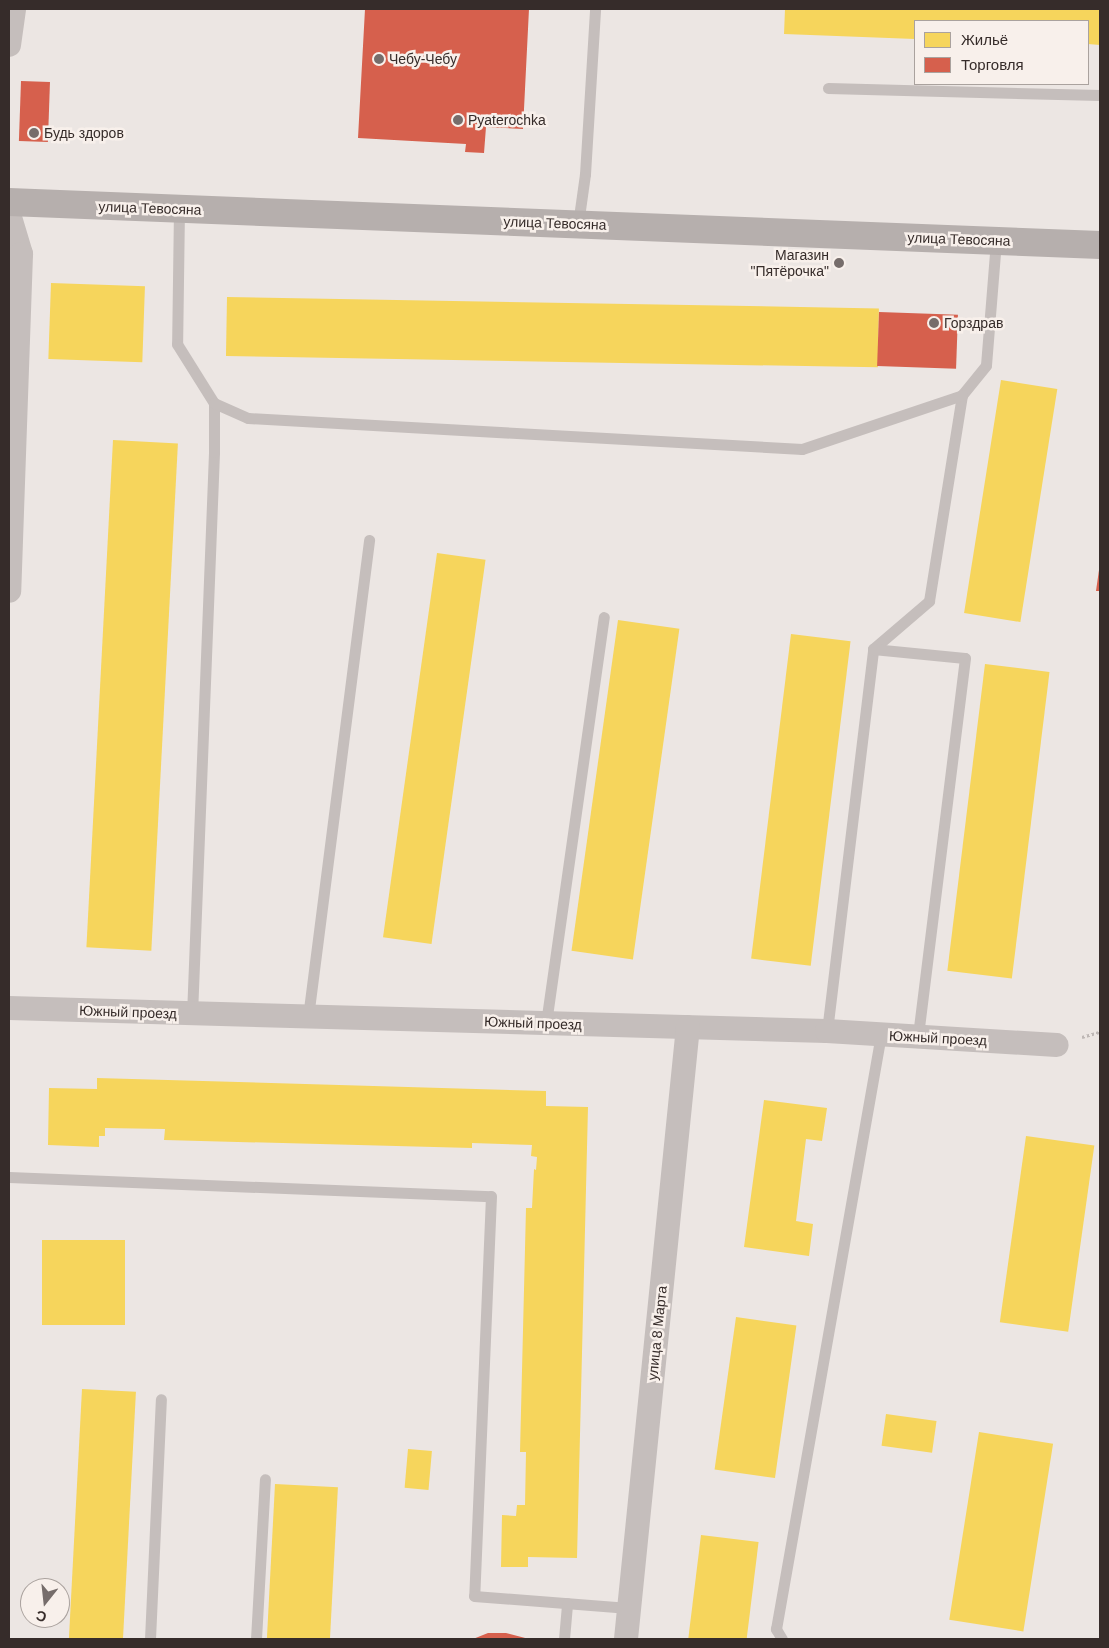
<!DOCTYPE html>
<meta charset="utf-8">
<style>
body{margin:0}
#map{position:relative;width:1109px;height:1648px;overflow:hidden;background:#ece6e3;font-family:Arial,sans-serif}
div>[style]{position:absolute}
.homes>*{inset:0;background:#f6d55c;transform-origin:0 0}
.shops>*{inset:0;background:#d6604d;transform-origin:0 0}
.path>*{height:3px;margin-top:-1.5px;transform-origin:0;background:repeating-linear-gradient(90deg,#beb7b5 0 2.5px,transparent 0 5px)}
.lane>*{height:11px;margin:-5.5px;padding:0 5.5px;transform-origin:5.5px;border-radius:5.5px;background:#c5bebc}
.street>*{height:24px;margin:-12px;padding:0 12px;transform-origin:12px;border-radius:12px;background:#c5bebc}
.secondary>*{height:28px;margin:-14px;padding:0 14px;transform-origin:14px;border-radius:14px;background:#b6afad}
.dots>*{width:14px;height:14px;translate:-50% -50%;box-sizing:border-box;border:2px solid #f8f0eb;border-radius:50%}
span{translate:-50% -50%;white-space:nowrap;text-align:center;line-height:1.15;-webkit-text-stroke:5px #f8f0eb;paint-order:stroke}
.poi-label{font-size:14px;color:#362c2a}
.left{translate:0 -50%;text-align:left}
.right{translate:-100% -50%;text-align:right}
.street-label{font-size:14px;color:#362c2a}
.frame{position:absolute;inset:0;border:10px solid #362c2a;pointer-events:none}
.legend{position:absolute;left:914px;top:20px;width:175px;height:65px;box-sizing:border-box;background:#f8f0eb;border:1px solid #aaa29e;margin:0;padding:6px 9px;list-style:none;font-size:15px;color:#362c2a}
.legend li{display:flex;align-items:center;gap:10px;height:25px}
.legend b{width:25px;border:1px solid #aaa29e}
.north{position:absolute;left:20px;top:1578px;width:50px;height:50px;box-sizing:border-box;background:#f8f0eb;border:1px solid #aaa29e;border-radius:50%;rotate:196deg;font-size:14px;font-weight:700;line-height:20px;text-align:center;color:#362c2a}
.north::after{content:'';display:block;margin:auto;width:18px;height:22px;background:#766d6b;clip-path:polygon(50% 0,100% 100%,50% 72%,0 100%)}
</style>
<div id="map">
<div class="homes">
<i style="clip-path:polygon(785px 9px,1100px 9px,1100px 45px,1088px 44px,1088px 21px,915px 21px,915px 39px,784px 34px)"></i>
<i style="left:51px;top:283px;width:94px;height:76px;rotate:2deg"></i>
<i style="left:227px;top:297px;width:652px;height:59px;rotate:1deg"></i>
<i style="left:1001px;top:380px;width:57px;height:236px;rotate:9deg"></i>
<i style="left:113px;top:440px;width:65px;height:508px;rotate:3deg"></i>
<i style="left:437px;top:553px;width:49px;height:388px;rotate:8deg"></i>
<i style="left:618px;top:620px;width:62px;height:334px;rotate:8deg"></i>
<i style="left:791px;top:634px;width:60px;height:327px;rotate:7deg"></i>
<i style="left:985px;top:664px;width:65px;height:309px;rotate:7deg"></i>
<i style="clip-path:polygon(97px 1078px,546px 1091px,546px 1106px,588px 1107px,577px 1558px,528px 1557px,528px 1567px,501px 1567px,502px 1515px,516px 1516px,517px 1505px,525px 1505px,526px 1452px,520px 1452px,526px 1208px,532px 1208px,534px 1169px,536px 1170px,537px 1157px,531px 1156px,532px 1145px,472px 1143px,472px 1148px,164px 1140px,165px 1129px,105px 1128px,105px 1136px,99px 1136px,99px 1147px,48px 1145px,49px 1088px,97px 1089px)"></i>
<i style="clip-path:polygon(764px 1100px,827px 1108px,822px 1141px,806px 1139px,796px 1221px,813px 1224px,809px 1256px,744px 1247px)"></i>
<i style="left:1026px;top:1136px;width:69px;height:188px;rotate:8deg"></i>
<i style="left:42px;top:1240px;width:83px;height:85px"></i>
<i style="left:736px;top:1317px;width:61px;height:154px;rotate:8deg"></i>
<i style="left:82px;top:1389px;width:54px;height:250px;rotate:3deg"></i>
<i style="left:886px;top:1414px;width:51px;height:32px;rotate:8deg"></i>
<i style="left:979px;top:1432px;width:75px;height:190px;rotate:9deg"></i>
<i style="left:408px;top:1449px;width:24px;height:39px;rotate:5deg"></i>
<i style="left:275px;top:1484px;width:63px;height:155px;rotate:3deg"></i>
<i style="left:701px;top:1535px;width:58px;height:105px;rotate:7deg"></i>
</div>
<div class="shops">
<i style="clip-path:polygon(365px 9px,529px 9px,523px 129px,486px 127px,484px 153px,465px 152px,466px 144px,358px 138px)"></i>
<i style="left:21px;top:81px;width:29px;height:60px;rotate:2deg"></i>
<i style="left:879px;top:312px;width:79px;height:54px;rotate:2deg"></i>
<i style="clip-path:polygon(1099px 570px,1100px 570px,1100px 591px,1096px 591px)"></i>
<i style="clip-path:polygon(488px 1633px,506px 1633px,529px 1639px,473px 1639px)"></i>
</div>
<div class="path">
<i style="left:1082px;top:1037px;width:19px;rotate:-16deg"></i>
</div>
<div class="lane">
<i style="left:828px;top:88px;width:272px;rotate:1.5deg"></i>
<i style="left:179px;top:209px;width:135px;rotate:90.8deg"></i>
<i style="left:177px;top:344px;width:70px;rotate:57.9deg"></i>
<i style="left:578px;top:224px;width:50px;rotate:-82deg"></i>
<i style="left:585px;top:174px;width:165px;rotate:-86.5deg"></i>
<i style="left:873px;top:649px;width:74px;rotate:-40.6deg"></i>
<i style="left:929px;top:601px;width:209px;rotate:-80.9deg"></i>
<i style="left:962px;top:395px;width:38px;rotate:-51deg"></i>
<i style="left:986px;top:365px;width:124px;rotate:-85.4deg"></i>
<i style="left:192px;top:1015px;width:563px;rotate:-87.76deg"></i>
<i style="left:214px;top:452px;width:49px;rotate:-90deg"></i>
<i style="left:214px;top:403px;width:37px;rotate:24deg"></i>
<i style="left:248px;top:418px;width:555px;rotate:3.2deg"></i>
<i style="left:802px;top:449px;width:169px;rotate:-18.6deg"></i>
<i style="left:308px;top:1017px;width:481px;rotate:-82.7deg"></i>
<i style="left:546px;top:1023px;width:410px;rotate:-81.9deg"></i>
<i style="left:827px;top:1031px;width:385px;rotate:-83.1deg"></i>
<i style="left:873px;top:649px;width:92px;rotate:5.6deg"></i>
<i style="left:965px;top:658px;width:382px;rotate:97.1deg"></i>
<i style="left:9px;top:1177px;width:482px;rotate:2.3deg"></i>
<i style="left:491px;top:1196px;width:400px;rotate:92.4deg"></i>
<i style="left:474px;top:1596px;width:155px;rotate:4.4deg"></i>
<i style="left:150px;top:1639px;width:240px;rotate:-87.4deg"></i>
<i style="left:256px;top:1639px;width:160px;rotate:-86.8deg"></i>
<i style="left:564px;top:1639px;width:36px;rotate:-85deg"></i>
<i style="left:782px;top:1639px;width:12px;rotate:-121deg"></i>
<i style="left:776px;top:1629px;width:604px;rotate:-79.99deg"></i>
</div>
<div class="street">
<i style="left:9px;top:45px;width:36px;rotate:-82deg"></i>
<i style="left:9px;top:214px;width:42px;rotate:73.3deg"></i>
<i style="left:21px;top:254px;width:337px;rotate:92deg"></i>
<i style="left:9px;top:1008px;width:818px;rotate:1.61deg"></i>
<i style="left:827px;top:1031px;width:230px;rotate:3.5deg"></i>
<i style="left:626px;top:1639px;width:615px;rotate:-84.22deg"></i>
</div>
<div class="secondary">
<i style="left:9px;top:202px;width:1092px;rotate:2.26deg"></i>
</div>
<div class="dots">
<i style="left:379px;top:59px;background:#766d6b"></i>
<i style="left:458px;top:120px;background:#766d6b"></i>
<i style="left:34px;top:133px;background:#766d6b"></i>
<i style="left:839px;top:263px;background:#766d6b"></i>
<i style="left:934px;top:323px;background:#766d6b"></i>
</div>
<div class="poi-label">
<span class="left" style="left:389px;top:59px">Чебу-Чебу</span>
<span class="left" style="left:468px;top:120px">Pyaterochka</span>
<span class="left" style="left:44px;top:133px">Будь здоров</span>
<span class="right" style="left:829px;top:263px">Магазин<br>"Пятёрочка"</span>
<span class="left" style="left:944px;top:323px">Горздрав</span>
</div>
<div class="street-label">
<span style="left:150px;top:208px;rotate:2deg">улица Тевосяна</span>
<span style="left:555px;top:223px;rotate:2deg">улица Тевосяна</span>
<span style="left:959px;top:239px;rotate:2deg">улица Тевосяна</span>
<span style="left:128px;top:1012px;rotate:2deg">Южный проезд</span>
<span style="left:533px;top:1023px;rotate:2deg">Южный проезд</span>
<span style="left:938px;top:1038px;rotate:3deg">Южный проезд</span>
<span style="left:657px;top:1333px;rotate:-84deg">улица 8 Марта</span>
</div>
<div class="frame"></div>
<ul class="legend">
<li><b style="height:14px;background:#f6d55c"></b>Жильё</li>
<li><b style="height:14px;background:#d6604d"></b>Торговля</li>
</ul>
<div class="north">С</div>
</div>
